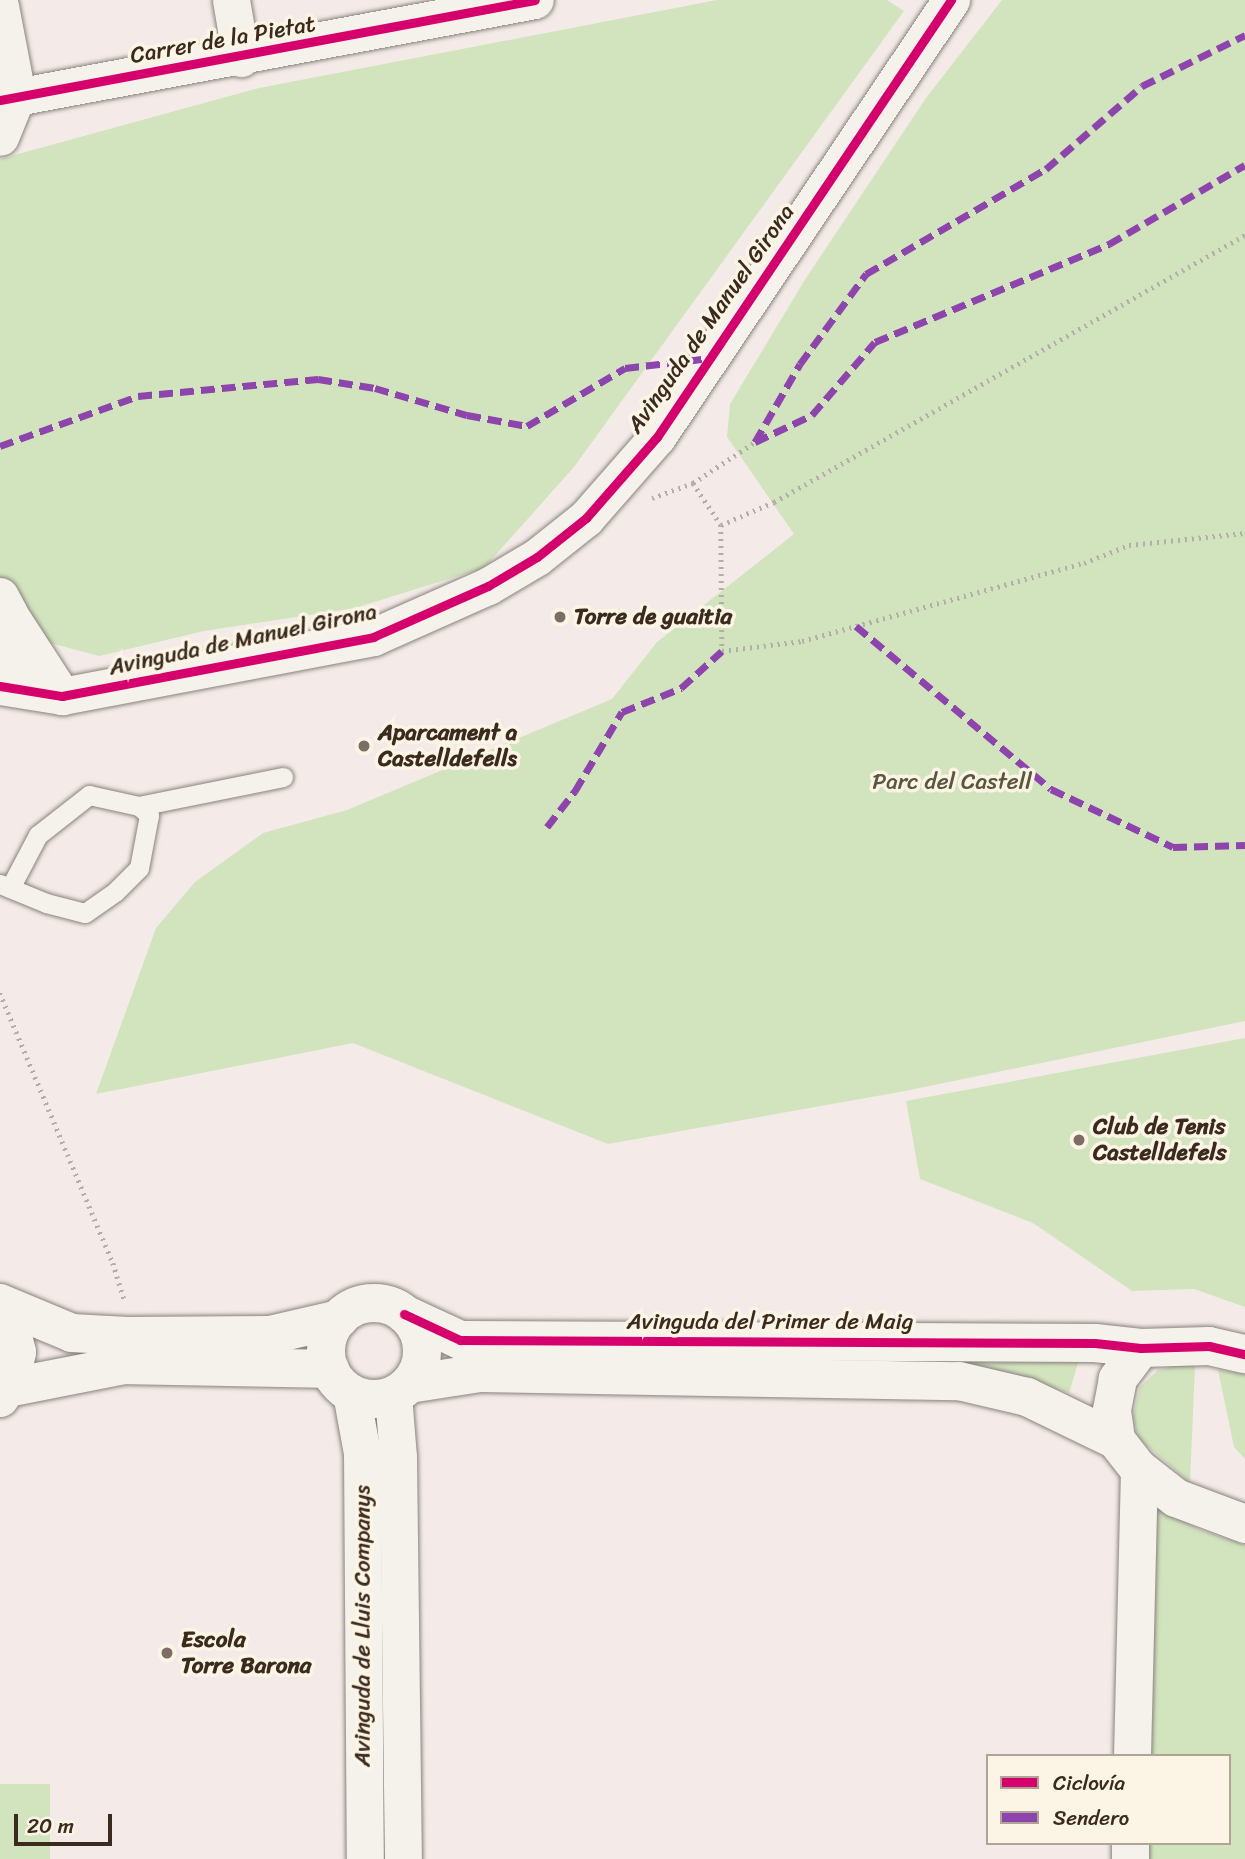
<!DOCTYPE html>
<meta charset="utf-8">
<style>
body{margin:0}
#map{position:relative;width:1245px;height:1859px;overflow:hidden;background:#f4ebe8;font-family:Sriracha,sans-serif}
div>[style]{position:absolute}
.green>*{inset:0;background:#d2e4be;transform-origin:0 0}
.path>*{height:4.5px;margin-top:-2.25px;transform-origin:0;background:repeating-linear-gradient(90deg,#b3aea8 0 2px,transparent 0 7px)}
.roads{filter:drop-shadow(0 0 2px #89827e) drop-shadow(0 0 2px #89827e)}
.service>*{height:19px;margin:-9.5px;padding:0 9.5px;transform-origin:9.5px;border-radius:9.5px;background:#f5f1eb}
.minor>*{height:37px;margin:-18.5px;padding:0 18.5px;transform-origin:18.5px;border-radius:18.5px;background:#f5f1eb}
.tertiary>*{height:38px;margin:-19px;padding:0 19px;transform-origin:19px;border-radius:19px;background:#f5f1eb}
.tertiary>.ring{margin:-19px;padding:0;box-sizing:content-box;background:none;border:38px solid #f5f1eb;border-radius:50%}
.quiet>*{height:7px;margin-top:-3.5px;transform-origin:0;background:repeating-linear-gradient(90deg,#8e44ad 0 14px,transparent 0 21px)}
.cycleway>*{height:9px;margin:-4.5px;padding:0 4.5px;transform-origin:4.5px;border-radius:4.5px;background:#d6006c}
.dots>*{width:19px;height:19px;translate:-50% -50%;box-sizing:border-box;border:4px solid #fcf5e5;border-radius:50%}
span{translate:-50% -50%;white-space:nowrap;text-align:center;line-height:1.15;-webkit-text-stroke:7px #fcf5e5;paint-order:stroke}
.street-label{font-size:23px;color:#3b2a1e}
.poi-label{font-size:23px;color:#3b2a1e;font-weight:700}
.left{translate:0 -50%;text-align:left}
.park-label{font-size:23px;color:#5a573e}
.legend{position:absolute;left:986px;top:1754px;width:245px;height:91px;box-sizing:border-box;background:#fcf5e5;border:2px solid #afa495;margin:0;padding:9px 12px;list-style:none;font-size:21px;color:#3b2a1e}
.legend li{display:flex;align-items:center;gap:14px;height:35px}
.legend b{width:35px;border:2px solid #afa495}
.scale{position:absolute;left:14px;top:1814px;width:98px;height:32px;box-sizing:border-box;border:4px solid #3b2a1e;border-top:0;padding-left:9px;font-size:21px;line-height:24px;white-space:nowrap;color:#3b2a1e;-webkit-text-stroke:5px #fcf5e5;paint-order:stroke}
</style>
<div id="map">
<div class="green">
<i style="clip-path:polygon(717px 0,887px 0,904px 11px,574px 467px,484px 568px,355px 608px,204px 631px,99px 656px,16px 634px,0 614px,0 159px,259px 88px)"></i>
<i style="clip-path:polygon(1002px 0,1245px 0,1245px 1021px,905px 1091px,608px 1144px,353px 1043px,96px 1094px,156px 928px,195px 882px,263px 833px,347px 810px,612px 699px,657px 642px,794px 534px,727px 437px,730px 404px,806px 278px,926px 98px)"></i>
<i style="clip-path:polygon(1245px 1038px,1245px 1307px,1194px 1289px,1132px 1291px,1033px 1223px,920px 1179px,906px 1101px)"></i>
<i style="clip-path:polygon(501px 1351px,1079px 1360px,1069px 1393px,1019px 1377px)"></i>
<i style="clip-path:polygon(1180px 1364px,1195px 1366px,1190px 1483px,1138px 1438px,1133px 1416px,1140px 1387px,1157px 1371px)"></i>
<i style="clip-path:polygon(1218px 1370px,1245px 1374px,1245px 1459px,1234px 1447px)"></i>
<i style="clip-path:polygon(1154px 1501px,1197px 1529px,1245px 1545px,1245px 1859px,1148px 1859px,1148px 1843px,1229px 1843px,1229px 1756px,1148px 1756px)"></i>
<i style="left:0;top:1784px;width:50px;height:75px"></i>
</div>
<div class="path">
<i style="left:693px;top:483px;width:50px;rotate:56.3deg"></i>
<i style="left:721px;top:525px;width:126px;rotate:89.5deg"></i>
<i style="left:722px;top:651px;width:81px;rotate:-7.1deg"></i>
<i style="left:802px;top:641px;width:293px;rotate:-15.5deg"></i>
<i style="left:1084px;top:563px;width:48px;rotate:-21.8deg"></i>
<i style="left:1129px;top:545px;width:117px;rotate:-5.9deg"></i>
<i style="left:652px;top:498px;width:44px;rotate:-20.1deg"></i>
<i style="left:693px;top:483px;width:74px;rotate:-33.5deg"></i>
<i style="left:721px;top:525px;width:58px;rotate:-23.5deg"></i>
<i style="left:774px;top:502px;width:541px;rotate:-29.55deg"></i>
<i style="left:0;top:993px;width:293px;rotate:67.3deg"></i>
<i style="left:113px;top:1263px;width:39px;rotate:73deg"></i>
</div>
<div class="roads">
<div class="service">
<i style="left:0;top:884px;width:50px;rotate:22.4deg"></i>
<i style="left:46px;top:903px;width:40px;rotate:14.4deg"></i>
<i style="left:85px;top:913px;width:37px;rotate:-35deg"></i>
<i style="left:115px;top:892px;width:34px;rotate:-45deg"></i>
<i style="left:139px;top:868px;width:54px;rotate:-79.3deg"></i>
<i style="left:149px;top:815px;width:13px;rotate:-138deg"></i>
<i style="left:10px;top:888px;width:60px;rotate:-62.2deg"></i>
<i style="left:38px;top:835px;width:65px;rotate:-38.1deg"></i>
<i style="left:89px;top:795px;width:51px;rotate:12.4deg"></i>
<i style="left:139px;top:806px;width:147px;rotate:-11.4deg"></i>
</div>
<div class="minor">
<i style="left:231px;top:0;width:59px;rotate:80.2deg"></i>
<i style="left:0;top:6px;width:91px;rotate:79.2deg"></i>
<i style="left:17px;top:95px;width:45px;rotate:112deg"></i>
<i style="left:0;top:100px;width:544px;rotate:-10.59deg"></i>
<i style="left:9px;top:614px;width:98px;rotate:57.1deg"></i>
<i style="left:0;top:686px;width:63px;rotate:9.2deg"></i>
<i style="left:62px;top:696px;width:317px;rotate:-10.7deg"></i>
<i style="left:373px;top:637px;width:126px;rotate:-23.9deg"></i>
<i style="left:488px;top:586px;width:57px;rotate:-30.6deg"></i>
<i style="left:537px;top:557px;width:63px;rotate:-38.5deg"></i>
<i style="left:586px;top:518px;width:108px;rotate:-48.8deg"></i>
<i style="left:657px;top:437px;width:527px;rotate:-56.07deg"></i>
<i style="left:351px;top:1393px;width:61px;rotate:79.6deg"></i>
<i style="left:362px;top:1453px;width:406px;rotate:89.6deg"></i>
<i style="left:393px;top:1395px;width:62px;rotate:85.4deg"></i>
<i style="left:398px;top:1457px;width:402px;rotate:89.3deg"></i>
<i style="left:1132px;top:1756px;width:287px;rotate:-88.6deg"></i>
<i style="left:1130px;top:1859px;width:16px;rotate:-90deg"></i>
</div>
<div class="tertiary">
<i style="left:0;top:597px;width:19px;rotate:62deg"></i>
<i style="left:9px;top:614px;width:25px;rotate:83deg"></i>
<i style="left:12px;top:639px;width:23px;rotate:97deg"></i>
<i style="left:9px;top:662px;width:15px;rotate:127deg"></i>
<i style="left:0;top:1303px;width:78px;rotate:22.6deg"></i>
<i style="left:72px;top:1333px;width:55px;rotate:3.1deg"></i>
<i style="left:127px;top:1336px;width:143px;rotate:-0.4deg"></i>
<i style="left:270px;top:1335px;width:71px;rotate:-13.1deg"></i>
<i class="ring" style="left:326px;top:1303px;width:58px;height:58px"></i>
<i style="left:0;top:1307px;width:20px;rotate:60deg"></i>
<i style="left:10px;top:1324px;width:29px;rotate:76deg"></i>
<i style="left:17px;top:1352px;width:29px;rotate:102deg"></i>
<i style="left:11px;top:1380px;width:21px;rotate:121deg"></i>
<i style="left:404px;top:1314px;width:62px;rotate:24.9deg"></i>
<i style="left:460px;top:1340px;width:635px;rotate:0.27deg"></i>
<i style="left:1095px;top:1343px;width:46px;rotate:6.2deg"></i>
<i style="left:1141px;top:1348px;width:68px;rotate:-1.7deg"></i>
<i style="left:1209px;top:1346px;width:37px;rotate:13deg"></i>
<i style="left:1141px;top:1348px;width:39px;rotate:127deg"></i>
<i style="left:1118px;top:1379px;width:33px;rotate:101deg"></i>
<i style="left:1112px;top:1411px;width:29px;rotate:82deg"></i>
<i style="left:1116px;top:1440px;width:37px;rotate:52deg"></i>
<i style="left:1139px;top:1469px;width:47px;rotate:38.1deg"></i>
<i style="left:1176px;top:1498px;width:74px;rotate:20.6deg"></i>
<i style="left:409px;top:1384px;width:72px;rotate:-8.8deg"></i>
<i style="left:480px;top:1373px;width:479px;rotate:1deg"></i>
<i style="left:959px;top:1381px;width:70px;rotate:13.2deg"></i>
<i style="left:1027px;top:1397px;width:99px;rotate:25.8deg"></i>
<i style="left:7px;top:1388px;width:119px;rotate:-11.1deg"></i>
<i style="left:124px;top:1365px;width:206px;rotate:1.1deg"></i>
</div>
</div>
<div class="quiet">
<i style="left:755px;top:442px;width:90px;rotate:-60deg"></i>
<i style="left:800px;top:364px;width:112px;rotate:-53.7deg"></i>
<i style="left:866px;top:274px;width:208px;rotate:-30.3deg"></i>
<i style="left:1046px;top:169px;width:127px;rotate:-40.8deg"></i>
<i style="left:1142px;top:86px;width:115px;rotate:-26.3deg"></i>
<i style="left:755px;top:442px;width:63px;rotate:-25.3deg"></i>
<i style="left:812px;top:415px;width:96px;rotate:-49.2deg"></i>
<i style="left:875px;top:342px;width:254px;rotate:-22.7deg"></i>
<i style="left:1109px;top:244px;width:157px;rotate:-30.2deg"></i>
<i style="left:0;top:446px;width:147px;rotate:-19.9deg"></i>
<i style="left:138px;top:396px;width:181px;rotate:-5.4deg"></i>
<i style="left:318px;top:379px;width:58px;rotate:9deg"></i>
<i style="left:375px;top:388px;width:96px;rotate:16.4deg"></i>
<i style="left:467px;top:415px;width:61px;rotate:10.4deg"></i>
<i style="left:527px;top:426px;width:114px;rotate:-30.6deg"></i>
<i style="left:625px;top:368px;width:86px;rotate:-6.7deg"></i>
<i style="left:856px;top:626px;width:254px;rotate:39.9deg"></i>
<i style="left:1051px;top:789px;width:135px;rotate:25.4deg"></i>
<i style="left:1173px;top:847px;width:72px;rotate:-1.6deg"></i>
<i style="left:547px;top:827px;width:46px;rotate:-52.1deg"></i>
<i style="left:575px;top:791px;width:92px;rotate:-59.3deg"></i>
<i style="left:622px;top:712px;width:64px;rotate:-22.1deg"></i>
<i style="left:681px;top:688px;width:55px;rotate:-42.1deg"></i>
</div>
<div class="cycleway">
<i style="left:0;top:100px;width:544px;rotate:-10.59deg"></i>
<i style="left:0;top:686px;width:63px;rotate:9.2deg"></i>
<i style="left:62px;top:696px;width:317px;rotate:-10.7deg"></i>
<i style="left:373px;top:637px;width:126px;rotate:-23.9deg"></i>
<i style="left:488px;top:586px;width:57px;rotate:-30.6deg"></i>
<i style="left:537px;top:557px;width:63px;rotate:-38.5deg"></i>
<i style="left:586px;top:518px;width:108px;rotate:-48.8deg"></i>
<i style="left:657px;top:437px;width:527px;rotate:-56.07deg"></i>
<i style="left:404px;top:1314px;width:62px;rotate:24.9deg"></i>
<i style="left:460px;top:1340px;width:635px;rotate:0.27deg"></i>
<i style="left:1095px;top:1343px;width:46px;rotate:6.2deg"></i>
<i style="left:1141px;top:1348px;width:68px;rotate:-1.7deg"></i>
<i style="left:1209px;top:1346px;width:37px;rotate:13deg"></i>
</div>
<div class="dots">
<i style="left:560px;top:617px;background:#7c6e65"></i>
<i style="left:364px;top:746px;background:#7c6e65"></i>
<i style="left:1079px;top:1140px;background:#7c6e65"></i>
<i style="left:167px;top:1653px;background:#7c6e65"></i>
</div>
<div class="street-label">
<span style="left:223px;top:40px;rotate:-10deg">Carrer de la Pietat</span>
<span style="left:711px;top:319px;rotate:-55deg">Avinguda de Manuel Girona</span>
<span style="left:243px;top:640px;rotate:-12deg">Avinguda de Manuel Girona</span>
<span style="left:770px;top:1322px">Avinguda del Primer de Maig</span>
<span style="left:363px;top:1626px;rotate:-90deg">Avinguda de Lluis Companys</span>
</div>
<div class="poi-label">
<span class="left" style="left:574px;top:617px">Torre de guaitia</span>
<span class="left" style="left:378px;top:746px">Aparcament a<br>Castelldefells</span>
<span class="left" style="left:1093px;top:1140px">Club de Tenis<br>Castelldefels</span>
<span class="left" style="left:181px;top:1653px">Escola<br>Torre Barona</span>
</div>
<div class="park-label">
<span style="left:952px;top:782px">Parc del Castell</span>
</div>
<ul class="legend">
<li><b style="height:9px;background:#d6006c"></b>Ciclovía</li>
<li><b style="height:9px;background:#8e44ad"></b>Sendero</li>
</ul>
<div class="scale">20 m</div>
</div>
